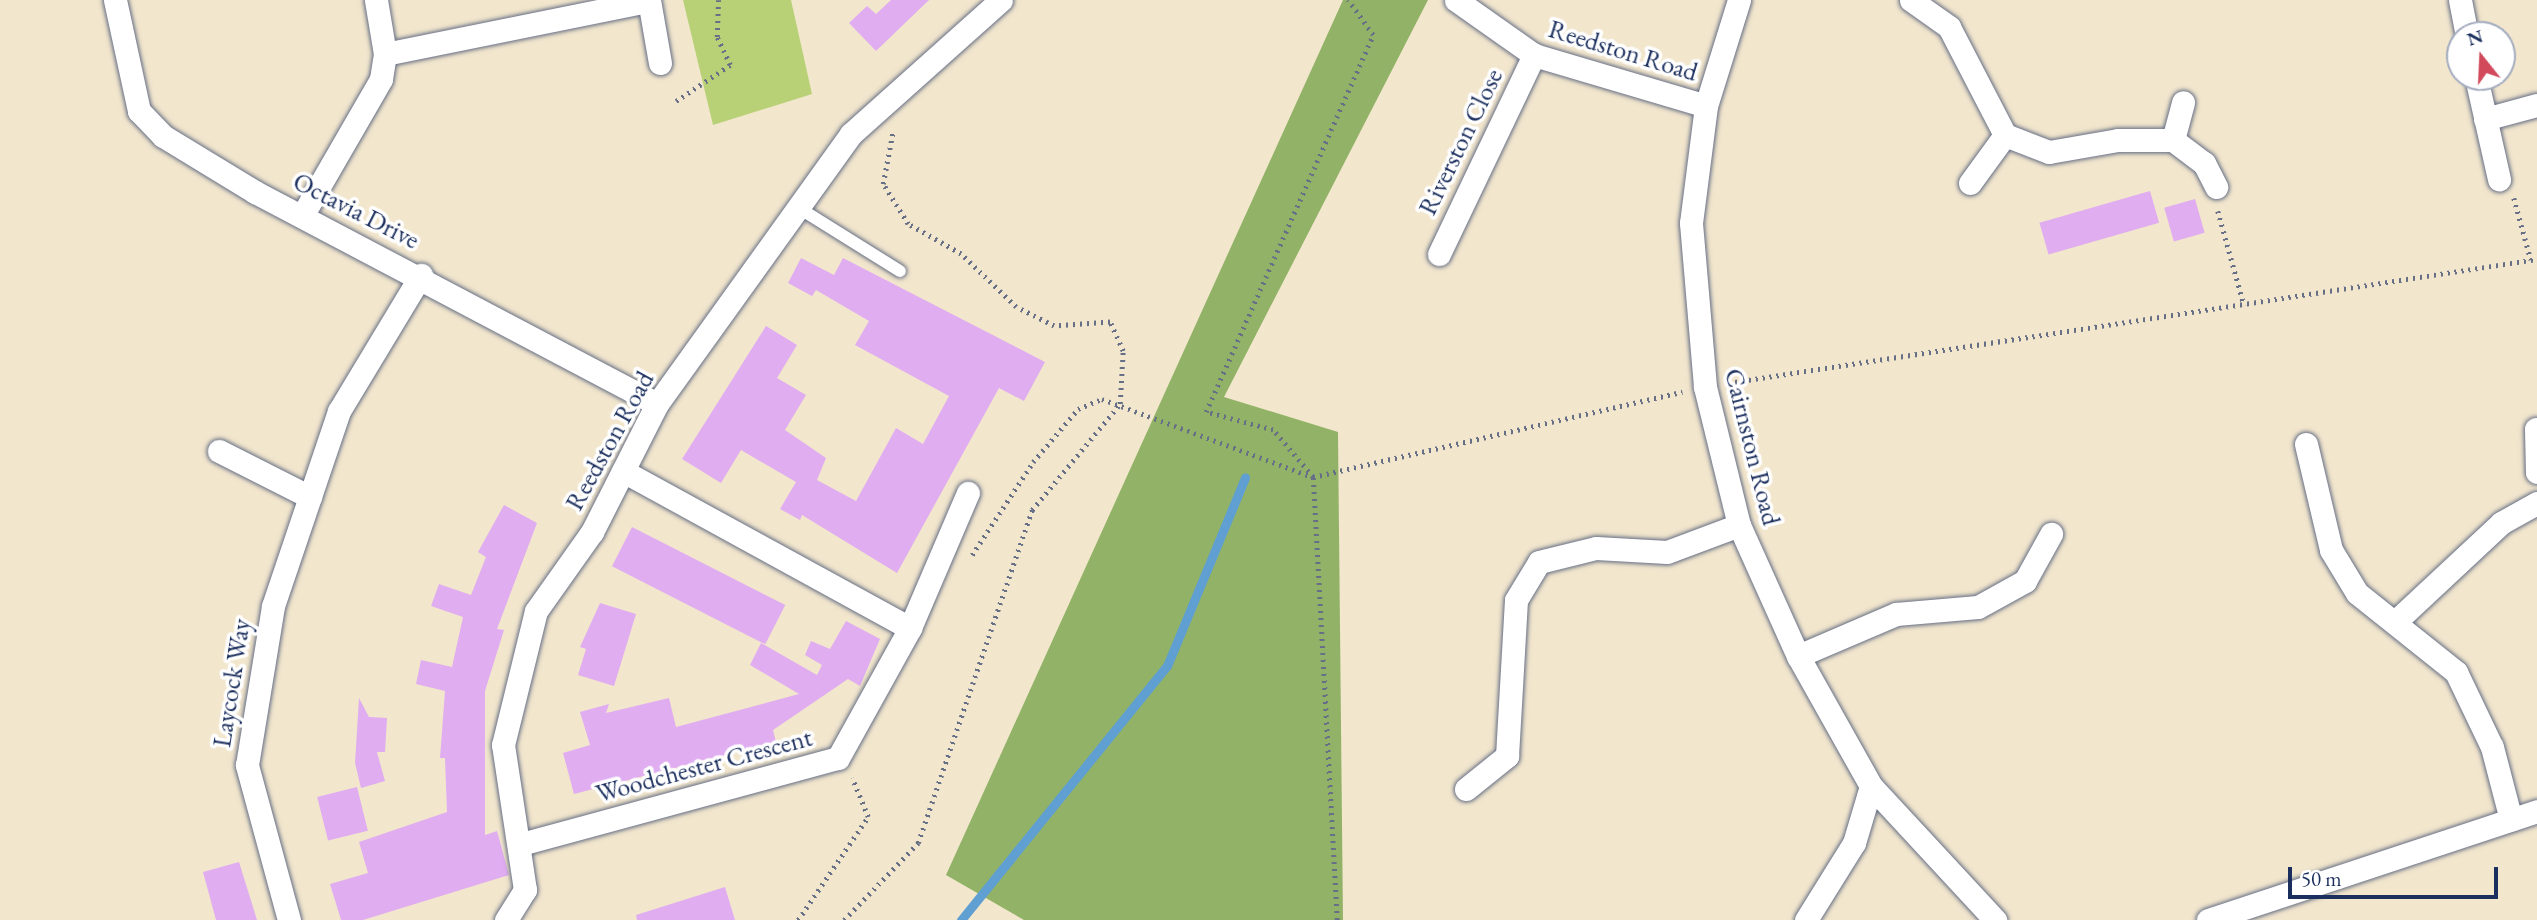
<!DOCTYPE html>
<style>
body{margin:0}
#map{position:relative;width:2537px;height:920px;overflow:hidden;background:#f2e6cd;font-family:"EB Garamond",serif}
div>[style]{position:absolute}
.green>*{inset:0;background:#b8d176}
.forest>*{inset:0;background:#92b367}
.stream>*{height:9px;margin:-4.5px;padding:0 4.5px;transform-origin:4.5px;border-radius:4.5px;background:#5f9fd2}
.building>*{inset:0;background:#e0adf1;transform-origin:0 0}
.path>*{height:4.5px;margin-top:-2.25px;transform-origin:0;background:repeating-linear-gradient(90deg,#666f85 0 2px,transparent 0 7px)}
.roads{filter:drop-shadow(0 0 2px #666f85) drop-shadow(0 0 2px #666f85)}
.lane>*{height:12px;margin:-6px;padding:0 6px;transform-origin:6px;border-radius:6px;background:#fff}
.street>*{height:23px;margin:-11.5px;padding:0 11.5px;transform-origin:11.5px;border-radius:11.5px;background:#fff}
span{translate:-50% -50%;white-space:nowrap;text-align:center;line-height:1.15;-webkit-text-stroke:7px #fff;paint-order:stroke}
.street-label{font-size:26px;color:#1b2f5e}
.north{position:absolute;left:2446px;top:21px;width:70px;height:70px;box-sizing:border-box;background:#fff;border:2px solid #a4acbf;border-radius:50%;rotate:342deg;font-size:19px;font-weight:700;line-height:28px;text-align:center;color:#1b2f5e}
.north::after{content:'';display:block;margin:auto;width:24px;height:32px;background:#d1495b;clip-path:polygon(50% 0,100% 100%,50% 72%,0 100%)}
.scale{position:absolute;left:2288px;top:867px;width:210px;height:32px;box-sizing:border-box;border:4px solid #1b2f5e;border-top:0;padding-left:9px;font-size:21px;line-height:24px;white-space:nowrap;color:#1b2f5e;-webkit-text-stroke:5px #fff;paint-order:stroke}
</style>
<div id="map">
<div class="green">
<i style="clip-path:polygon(683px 0,791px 0,812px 94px,713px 125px)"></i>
</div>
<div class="forest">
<i style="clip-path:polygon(1343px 0,1428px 0,1224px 397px,1338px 432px,1343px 920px,1024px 920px,946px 875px)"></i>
</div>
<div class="stream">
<i style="left:961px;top:920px;width:327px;rotate:-51deg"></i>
<i style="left:1167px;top:666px;width:204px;rotate:-67.5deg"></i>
</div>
<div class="building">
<i style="clip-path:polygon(891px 0,929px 0,876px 51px,849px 23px,867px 6px,876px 14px)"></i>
<i style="left:2150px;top:191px;width:33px;height:115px;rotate:74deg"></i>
<i style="left:2195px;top:199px;width:35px;height:32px;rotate:74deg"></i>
<i style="clip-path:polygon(801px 258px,834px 275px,843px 258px,1045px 362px,1024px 401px,999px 388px,897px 573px,802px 515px,800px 520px,780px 509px,796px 482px,741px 450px,721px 483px,682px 459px,766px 326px,797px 345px,777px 378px,806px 395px,785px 430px,826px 458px,817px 480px,856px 501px,896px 428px,923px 444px,949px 396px,855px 345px,869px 321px,816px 290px,812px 296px,788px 283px)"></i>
<i style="clip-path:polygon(504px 505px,537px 523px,497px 629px,504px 630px,485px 691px,485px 835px,497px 831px,509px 875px,363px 920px,341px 920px,330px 884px,368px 873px,359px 842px,447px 812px,445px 758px,440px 758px,445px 691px,416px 684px,421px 660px,452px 667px,463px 617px,431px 606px,439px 584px,471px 595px,486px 557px,478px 552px)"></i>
<i style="left:632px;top:527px;width:172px;height:44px;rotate:27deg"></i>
<i style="clip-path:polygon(600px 603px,636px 614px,614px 686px,578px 675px,586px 649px,580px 647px)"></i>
<i style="clip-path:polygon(846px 621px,880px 639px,860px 686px,848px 679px,773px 730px,776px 742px,574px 794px,563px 753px,590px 745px,580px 712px,609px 704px,606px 713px,669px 698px,676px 727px,799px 694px,750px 665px,761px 643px,817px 675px,822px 665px,805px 655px,811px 641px,830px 649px)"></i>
<i style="clip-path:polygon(359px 698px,369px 717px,387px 718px,385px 752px,377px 752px,385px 781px,361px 788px,355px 763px)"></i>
<i style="left:357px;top:787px;width:45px;height:41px;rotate:76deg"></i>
<i style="clip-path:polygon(239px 862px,257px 920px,216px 920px,203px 872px)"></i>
<i style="clip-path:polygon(725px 887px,735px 920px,637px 920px,636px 915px)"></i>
</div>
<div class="path">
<i style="left:676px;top:101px;width:65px;rotate:-33.7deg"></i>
<i style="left:730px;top:65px;width:31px;rotate:-115deg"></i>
<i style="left:717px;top:37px;width:37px;rotate:-88deg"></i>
<i style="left:2514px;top:198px;width:64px;rotate:74.7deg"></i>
<i style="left:2218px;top:211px;width:98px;rotate:74.5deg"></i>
<i style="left:1728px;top:383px;width:818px;rotate:-8.71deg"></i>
<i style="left:972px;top:555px;width:111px;rotate:-56.7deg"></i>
<i style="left:1033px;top:462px;width:70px;rotate:-49.7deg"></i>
<i style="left:1078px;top:409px;width:26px;rotate:-23deg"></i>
<i style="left:1102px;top:399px;width:225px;rotate:20.3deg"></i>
<i style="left:1313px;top:477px;width:379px;rotate:-13deg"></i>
<i style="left:798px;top:920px;width:125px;rotate:-55.8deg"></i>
<i style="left:868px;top:817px;width:42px;rotate:-112.3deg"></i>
<i style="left:844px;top:920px;width:107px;rotate:-46.1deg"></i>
<i style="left:918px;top:843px;width:352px;rotate:-71.1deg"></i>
<i style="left:1032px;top:510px;width:138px;rotate:-50.3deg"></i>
<i style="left:1120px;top:404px;width:53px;rotate:-86.8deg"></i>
<i style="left:1123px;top:351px;width:32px;rotate:-114deg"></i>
<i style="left:1110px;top:322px;width:56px;rotate:175.9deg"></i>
<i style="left:1054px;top:326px;width:42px;rotate:-153.4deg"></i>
<i style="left:1016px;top:307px;width:76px;rotate:-136.1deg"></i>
<i style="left:961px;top:254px;width:61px;rotate:-150.5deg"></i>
<i style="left:908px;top:224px;width:47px;rotate:-122deg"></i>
<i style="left:883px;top:184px;width:54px;rotate:-79.3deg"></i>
<i style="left:1337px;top:920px;width:444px;rotate:-93.1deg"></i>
<i style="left:1313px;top:477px;width:62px;rotate:-130.4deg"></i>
<i style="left:1273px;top:430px;width:69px;rotate:-165deg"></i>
<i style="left:1206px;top:412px;width:412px;rotate:-66.1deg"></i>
<i style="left:1373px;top:35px;width:43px;rotate:-125.5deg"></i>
</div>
<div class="roads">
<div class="lane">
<i style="left:799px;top:208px;width:119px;rotate:32deg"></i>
</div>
<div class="street">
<i style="left:115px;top:0;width:114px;rotate:77.8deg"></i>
<i style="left:139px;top:111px;width:35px;rotate:46deg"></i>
<i style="left:163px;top:136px;width:108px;rotate:31.3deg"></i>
<i style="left:255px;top:192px;width:454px;rotate:27.8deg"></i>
<i style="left:649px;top:0;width:64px;rotate:80.1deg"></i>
<i style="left:1456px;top:0;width:95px;rotate:35.2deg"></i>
<i style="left:1534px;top:55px;width:179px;rotate:16.5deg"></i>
<i style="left:1739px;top:0;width:111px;rotate:107.3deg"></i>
<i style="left:1706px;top:106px;width:118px;rotate:97.3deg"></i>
<i style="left:1691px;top:223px;width:165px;rotate:85.1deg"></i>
<i style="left:1705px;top:387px;width:142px;rotate:76.2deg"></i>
<i style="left:1739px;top:525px;width:144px;rotate:65.8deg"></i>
<i style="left:1798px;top:656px;width:149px;rotate:60.7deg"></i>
<i style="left:1871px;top:786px;width:183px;rotate:47.2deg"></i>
<i style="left:1911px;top:0;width:47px;rotate:35.4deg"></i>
<i style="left:1949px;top:27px;width:122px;rotate:62.6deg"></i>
<i style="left:2005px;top:135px;width:47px;rotate:21.1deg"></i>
<i style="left:2049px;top:152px;width:70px;rotate:-9.9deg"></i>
<i style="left:2118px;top:140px;width:55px"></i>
<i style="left:2173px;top:140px;width:39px;rotate:37deg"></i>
<i style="left:2204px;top:163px;width:27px;rotate:63deg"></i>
<i style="left:2460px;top:0;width:36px;rotate:79deg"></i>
<i style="left:385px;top:54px;width:269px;rotate:-11.4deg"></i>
<i style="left:2476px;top:77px;width:105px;rotate:77.3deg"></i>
<i style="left:2485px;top:119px;width:54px;rotate:-15.1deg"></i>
<i style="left:2173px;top:140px;width:39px;rotate:-75deg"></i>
<i style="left:1970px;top:183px;width:59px;rotate:-53.9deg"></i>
<i style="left:302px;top:216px;width:158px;rotate:-60deg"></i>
<i style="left:381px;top:79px;width:25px;rotate:-81deg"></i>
<i style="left:385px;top:54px;width:55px;rotate:-99.5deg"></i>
<i style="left:1439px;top:254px;width:221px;rotate:-64.5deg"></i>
<i style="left:2536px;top:429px;width:43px;rotate:88.7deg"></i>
<i style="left:2306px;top:444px;width:109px;rotate:76.7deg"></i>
<i style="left:2331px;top:550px;width:50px;rotate:58.8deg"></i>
<i style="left:2357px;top:593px;width:127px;rotate:38.6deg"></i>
<i style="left:2456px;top:672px;width:83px;rotate:64.4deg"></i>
<i style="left:2492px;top:747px;width:75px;rotate:75.4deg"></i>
<i style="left:219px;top:451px;width:102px;rotate:26.8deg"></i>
<i style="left:623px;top:471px;width:327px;rotate:28.7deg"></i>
<i style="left:2395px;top:622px;width:145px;rotate:-43deg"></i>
<i style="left:2501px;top:523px;width:41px;rotate:-29.1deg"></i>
<i style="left:1798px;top:656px;width:107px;rotate:-23.2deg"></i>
<i style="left:1896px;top:614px;width:82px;rotate:-4.9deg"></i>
<i style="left:1978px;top:607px;width:54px;rotate:-29deg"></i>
<i style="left:2025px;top:581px;width:54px;rotate:-61deg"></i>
<i style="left:1466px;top:789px;width:53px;rotate:-38.8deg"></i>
<i style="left:1507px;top:756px;width:156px;rotate:-86.7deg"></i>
<i style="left:1516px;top:600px;width:44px;rotate:-58.8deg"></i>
<i style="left:1539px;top:562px;width:59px;rotate:-13.8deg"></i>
<i style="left:1596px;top:548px;width:71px;rotate:3.2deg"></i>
<i style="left:1667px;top:552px;width:77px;rotate:-20.6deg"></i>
<i style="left:521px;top:844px;width:328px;rotate:-15.2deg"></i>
<i style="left:838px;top:758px;width:149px;rotate:-61deg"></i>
<i style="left:910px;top:628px;width:147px;rotate:-66.8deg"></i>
<i style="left:289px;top:920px;width:161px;rotate:-105.2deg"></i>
<i style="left:247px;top:765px;width:161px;rotate:-80.7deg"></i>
<i style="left:273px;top:606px;width:206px;rotate:-71.3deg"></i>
<i style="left:339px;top:411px;width:159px;rotate:-58.9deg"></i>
<i style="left:506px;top:920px;width:36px;rotate:-58deg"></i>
<i style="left:525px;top:890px;width:147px;rotate:-98.6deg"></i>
<i style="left:503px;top:745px;width:138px;rotate:-76.2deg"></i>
<i style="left:536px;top:611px;width:97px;rotate:-54.7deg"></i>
<i style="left:592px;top:532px;width:144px;rotate:-63.1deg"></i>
<i style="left:657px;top:404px;width:332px;rotate:-54.3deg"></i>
<i style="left:851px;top:134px;width:201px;rotate:-41.8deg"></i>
<i style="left:1806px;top:920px;width:91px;rotate:-58.1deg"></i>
<i style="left:1854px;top:843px;width:59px;rotate:-73.4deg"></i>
<i style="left:2208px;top:920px;width:347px;rotate:-18.3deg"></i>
</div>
</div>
<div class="street-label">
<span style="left:1623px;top:51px;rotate:17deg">Reedston Road</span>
<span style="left:1461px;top:142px;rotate:-64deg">Riverston Close</span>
<span style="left:356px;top:211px;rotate:27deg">Octavia Drive</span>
<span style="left:610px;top:441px;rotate:-61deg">Reedston Road</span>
<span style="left:1752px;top:447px;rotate:76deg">Cairnston Road</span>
<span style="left:232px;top:683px;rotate:-81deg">Laycock Way</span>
<span style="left:704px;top:766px;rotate:-15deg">Woodchester Crescent</span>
</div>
<div class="north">N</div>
<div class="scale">50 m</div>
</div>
